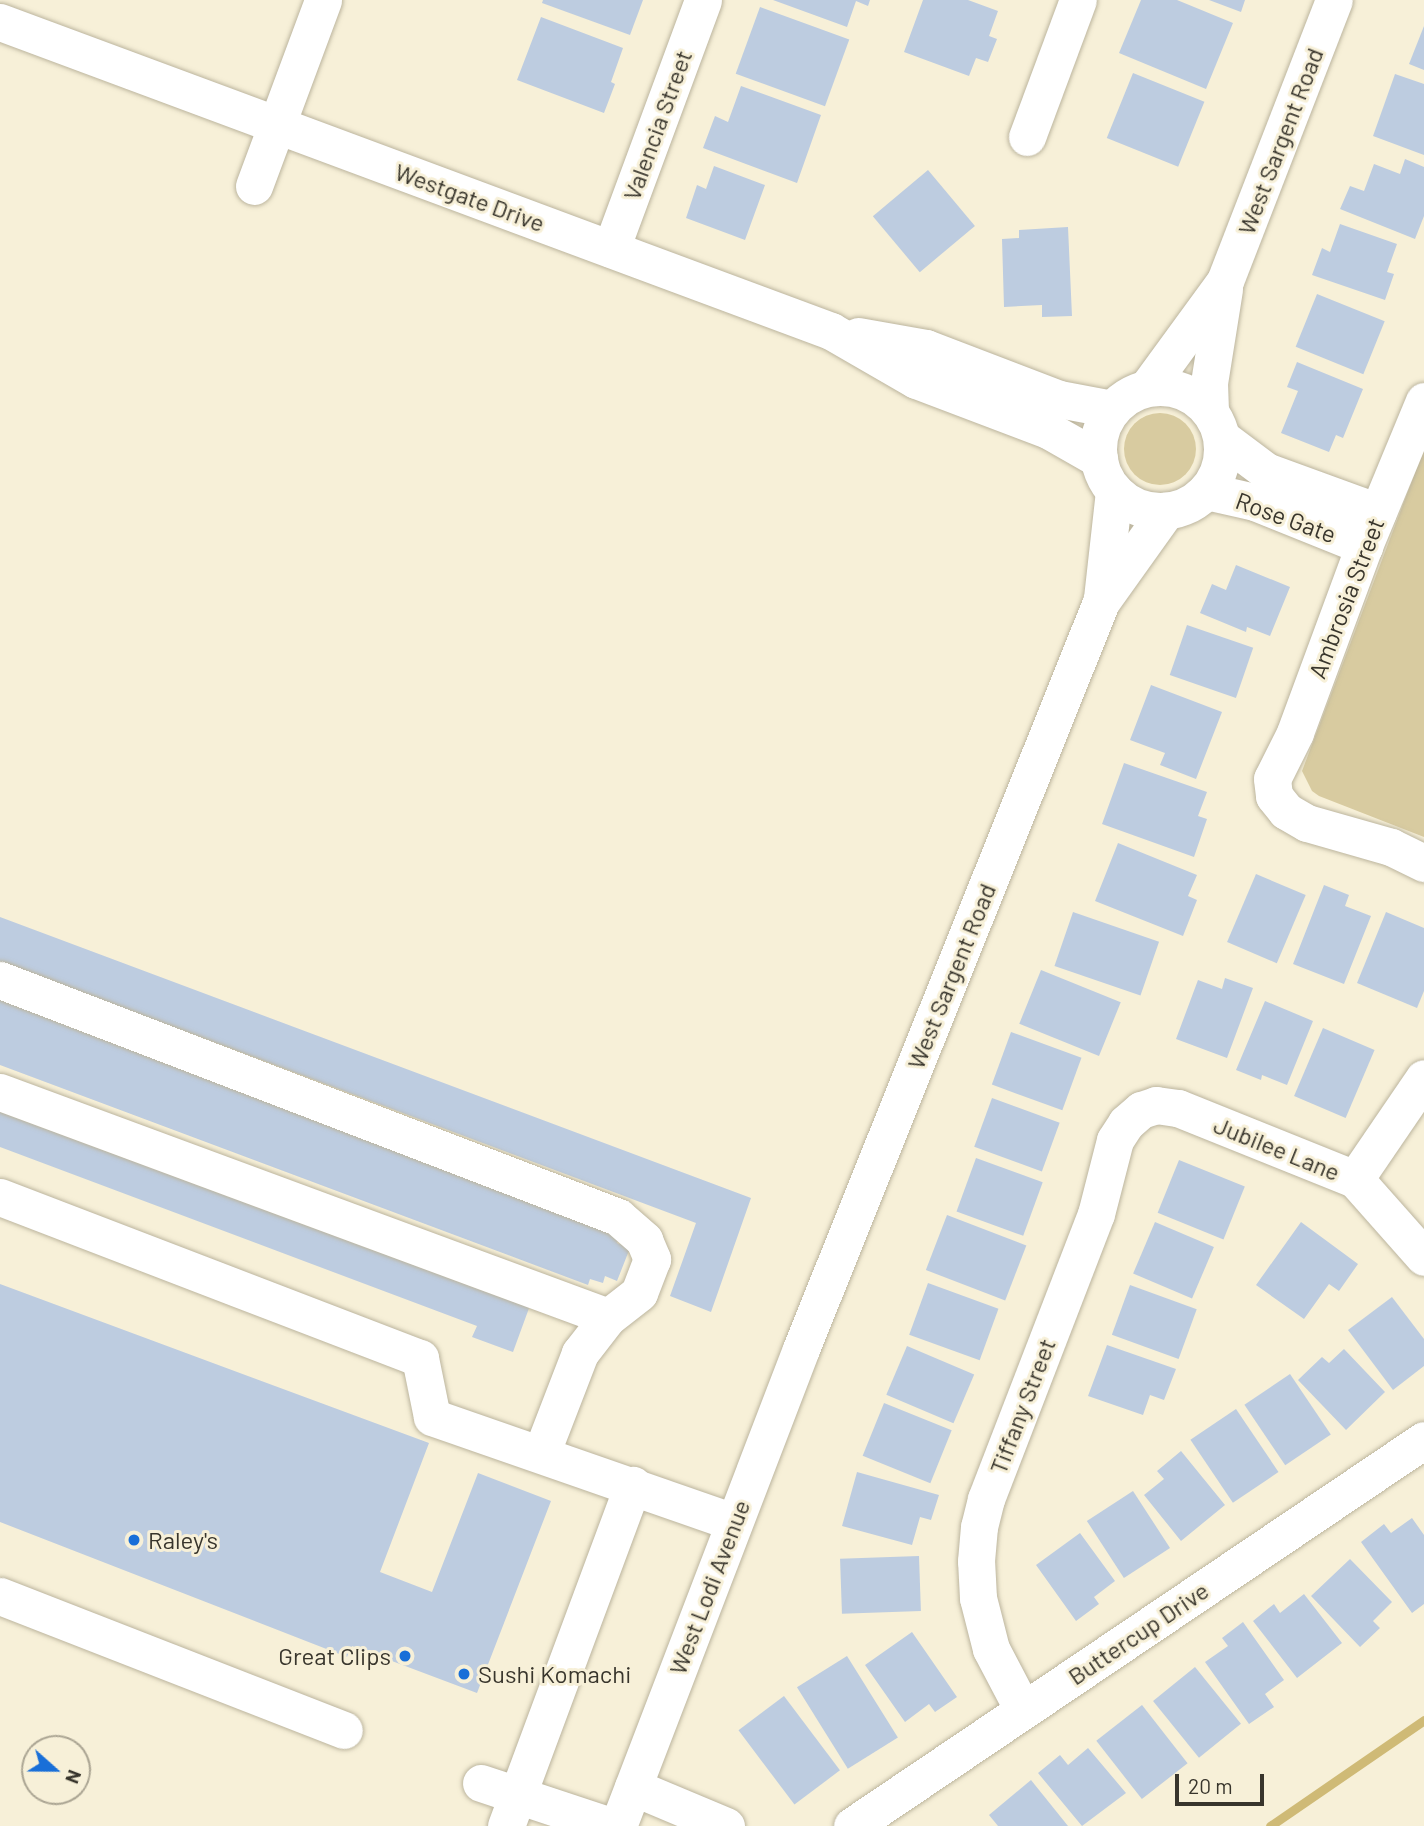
<!DOCTYPE html>
<style>
body{margin:0}
#map{position:relative;width:1424px;height:1826px;overflow:hidden;background:#f7f0d8;font-family:Barlow,sans-serif}
div>[style]{position:absolute}
.green>*{inset:0;background:#d8cba0}
.round{border-radius:50%}
.stream>*{height:9px;margin:-4.5px;padding:0 4.5px;transform-origin:4.5px;border-radius:4.5px;background:#cfba76}
.building>*{inset:0;background:#bdcce0;transform-origin:0 0}
.roads{filter:drop-shadow(0 0 2px #bcb59e) drop-shadow(0 0 2px #bcb59e)}
.minor>*{height:37px;margin:-18.5px;padding:0 18.5px;transform-origin:18.5px;border-radius:18.5px;background:#fff}
.minor>.ring{margin:-18.5px;padding:0;box-sizing:content-box;background:none;border:37px solid #fff;border-radius:50%}
.dots>*{width:19px;height:19px;translate:-50% -50%;box-sizing:border-box;border:4px solid #f7f0d8;border-radius:50%}
span{translate:-50% -50%;white-space:nowrap;text-align:center;line-height:1.15;-webkit-text-stroke:6px #f7f0d8;paint-order:stroke}
.street-label{font-size:24px;color:#38352c}
.poi-label{font-size:24px;color:#38352c}
.left{translate:0 -50%;text-align:left}
.right{translate:-100% -50%;text-align:right}
.north{position:absolute;left:21px;top:1735px;width:70px;height:70px;box-sizing:border-box;background:#f7f0d8;border:2px solid #aba593;border-radius:50%;rotate:111deg;font-size:19px;font-weight:700;line-height:28px;text-align:center;color:#38352c}
.north::after{content:'';display:block;margin:auto;width:24px;height:32px;background:#196fd8;clip-path:polygon(50% 0,100% 100%,50% 72%,0 100%)}
.scale{position:absolute;left:1175px;top:1774px;width:89px;height:32px;box-sizing:border-box;border:4px solid #38352c;border-top:0;padding-left:9px;font-size:21px;line-height:24px;white-space:nowrap;color:#38352c;-webkit-text-stroke:5px #f7f0d8;paint-order:stroke}
</style>
<div id="map">
<div class="green">
<i class="round" style="left:1124px;top:413px;width:72px;height:72px"></i>
<i style="clip-path:polygon(1424px 449px,1424px 837px,1319px 796px,1312px 791px,1302px 771px)"></i>
</div>
<div class="stream">
<i style="left:1270px;top:1826px;width:187px;rotate:-34.5deg"></i>
</div>
<div class="building">
<i style="clip-path:polygon(543px 0,643px 0,630px 35px,542px 3px)"></i>
<i style="clip-path:polygon(773px 0,870px 0,868px 6px,856px 1px,847px 27px)"></i>
<i style="clip-path:polygon(923px 0,968px 0,998px 11px,989px 36px,997px 39px,988px 62px,976px 58px,969px 76px,904px 52px)"></i>
<i style="clip-path:polygon(1141px 0,1177px 0,1233px 23px,1206px 89px,1119px 53px)"></i>
<i style="clip-path:polygon(1209px 0,1245px 0,1241px 12px)"></i>
<i style="left:760px;top:7px;width:95px;height:71px;rotate:20deg"></i>
<i style="clip-path:polygon(541px 17px,623px 48px,611px 82px,615px 84px,604px 113px,517px 80px)"></i>
<i style="clip-path:polygon(1424px 26px,1424px 70px,1409px 64px)"></i>
<i style="left:1133px;top:73px;width:77px;height:70px;rotate:22deg"></i>
<i style="clip-path:polygon(1395px 74px,1424px 84px,1424px 155px,1373px 136px)"></i>
<i style="clip-path:polygon(741px 86px,821px 115px,797px 183px,703px 148px,715px 116px,728px 122px)"></i>
<i style="clip-path:polygon(1405px 159px,1424px 167px,1424px 216px,1415px 239px,1340px 209px,1350px 186px,1364px 191px,1374px 164px,1400px 174px)"></i>
<i style="clip-path:polygon(714px 166px,765px 185px,745px 240px,686px 218px,697px 185px,706px 189px)"></i>
<i style="left:928px;top:170px;width:73px;height:72px;rotate:50deg"></i>
<i style="clip-path:polygon(1340px 224px,1397px 244px,1387px 272px,1394px 274px,1385px 300px,1312px 275px,1322px 248px,1330px 252px)"></i>
<i style="clip-path:polygon(1068px 227px,1072px 316px,1042px 317px,1042px 305px,1004px 307px,1002px 239px,1019px 238px,1019px 230px)"></i>
<i style="left:1317px;top:294px;width:73px;height:57px;rotate:22deg"></i>
<i style="clip-path:polygon(1297px 362px,1363px 389px,1343px 438px,1336px 435px,1329px 452px,1281px 433px,1298px 391px,1287px 387px)"></i>
<i style="clip-path:polygon(1236px 565px,1290px 587px,1270px 636px,1247px 627px,1246px 632px,1200px 613px,1212px 584px,1226px 590px)"></i>
<i style="left:1187px;top:625px;width:70px;height:53px;rotate:19deg"></i>
<i style="clip-path:polygon(1151px 685px,1222px 712px,1196px 779px,1160px 765px,1165px 753px,1130px 740px)"></i>
<i style="clip-path:polygon(1124px 763px,1207px 792px,1198px 816px,1207px 819px,1194px 857px,1102px 824px)"></i>
<i style="clip-path:polygon(1118px 843px,1197px 875px,1188px 896px,1197px 900px,1183px 936px,1095px 901px)"></i>
<i style="left:1256px;top:874px;width:54px;height:74px;rotate:23deg"></i>
<i style="clip-path:polygon(1324px 885px,1349px 895px,1345px 906px,1371px 916px,1344px 984px,1293px 964px)"></i>
<i style="left:1073px;top:912px;width:91px;height:57px;rotate:19deg"></i>
<i style="clip-path:polygon(1386px 912px,1424px 928px,1424px 991px,1417px 1008px,1357px 983px)"></i>
<i style="clip-path:polygon(0 917px,751px 1198px,711px 1312px,670px 1296px,696px 1223px,0 962px)"></i>
<i style="left:1041px;top:970px;width:86px;height:58px;rotate:22deg"></i>
<i style="clip-path:polygon(1225px 978px,1253px 988px,1227px 1058px,1176px 1039px,1198px 980px,1222px 989px)"></i>
<i style="clip-path:polygon(0 999px,619px 1237px,617px 1243px,630px 1248px,617px 1281px,605px 1276px,603px 1283px,590px 1279px,588px 1285px,0 1065px)"></i>
<i style="clip-path:polygon(1265px 1001px,1313px 1021px,1287px 1085px,1262px 1075px,1261px 1080px,1236px 1070px)"></i>
<i style="left:1323px;top:1028px;width:56px;height:74px;rotate:23deg"></i>
<i style="left:1011px;top:1032px;width:75px;height:56px;rotate:20deg"></i>
<i style="left:992px;top:1098px;width:72px;height:52px;rotate:20deg"></i>
<i style="clip-path:polygon(0 1100px,532px 1300px,513px 1352px,472px 1337px,477px 1326px,0 1147px)"></i>
<i style="left:976px;top:1158px;width:71px;height:57px;rotate:20deg"></i>
<i style="left:1179px;top:1160px;width:71px;height:57px;rotate:22deg"></i>
<i style="left:947px;top:1215px;width:85px;height:59px;rotate:21deg"></i>
<i style="left:1155px;top:1222px;width:64px;height:56px;rotate:23deg"></i>
<i style="clip-path:polygon(1301px 1222px,1358px 1264px,1339px 1291px,1329px 1284px,1304px 1319px,1256px 1285px)"></i>
<i style="left:928px;top:1283px;width:75px;height:55px;rotate:20deg"></i>
<i style="clip-path:polygon(0 1284px,429px 1443px,380px 1572px,432px 1592px,478px 1473px,551px 1501px,477px 1693px,352px 1646px,347px 1657px,0 1522px)"></i>
<i style="left:1130px;top:1285px;width:71px;height:53px;rotate:20deg"></i>
<i style="clip-path:polygon(1392px 1297px,1424px 1339px,1424px 1366px,1393px 1390px,1348px 1330px)"></i>
<i style="clip-path:polygon(1107px 1345px,1176px 1369px,1164px 1400px,1150px 1395px,1143px 1415px,1088px 1396px)"></i>
<i style="left:907px;top:1346px;width:73px;height:53px;rotate:23deg"></i>
<i style="clip-path:polygon(1344px 1349px,1385px 1392px,1346px 1430px,1298px 1380px,1322px 1357px,1329px 1363px)"></i>
<i style="left:1290px;top:1374px;width:73px;height:55px;rotate:56deg"></i>
<i style="left:884px;top:1403px;width:73px;height:57px;rotate:22deg"></i>
<i style="left:1236px;top:1409px;width:76px;height:55px;rotate:56deg"></i>
<i style="clip-path:polygon(1181px 1451px,1225px 1505px,1181px 1541px,1144px 1495px,1164px 1479px,1157px 1471px)"></i>
<i style="clip-path:polygon(857px 1472px,939px 1495px,931px 1520px,920px 1517px,912px 1545px,842px 1526px)"></i>
<i style="left:1133px;top:1491px;width:68px;height:55px;rotate:57deg"></i>
<i style="clip-path:polygon(1412px 1518px,1424px 1535px,1424px 1604px,1412px 1613px,1361px 1542px,1384px 1524px,1391px 1533px)"></i>
<i style="clip-path:polygon(1080px 1533px,1115px 1581px,1094px 1597px,1099px 1604px,1076px 1621px,1036px 1565px)"></i>
<i style="left:919px;top:1556px;width:55px;height:79px;rotate:88deg"></i>
<i style="clip-path:polygon(1350px 1559px,1392px 1602px,1373px 1621px,1380px 1628px,1360px 1647px,1311px 1596px)"></i>
<i style="clip-path:polygon(1304px 1594px,1342px 1643px,1297px 1678px,1253px 1621px,1274px 1604px,1280px 1613px)"></i>
<i style="clip-path:polygon(1243px 1622px,1284px 1680px,1265px 1694px,1274px 1707px,1249px 1724px,1205px 1662px,1228px 1646px,1222px 1638px)"></i>
<i style="clip-path:polygon(912px 1632px,957px 1697px,935px 1712px,929px 1704px,905px 1722px,865px 1665px)"></i>
<i style="left:847px;top:1656px;width:96px;height:59px;rotate:58deg"></i>
<i style="left:1195px;top:1667px;width:73px;height:54px;rotate:51deg"></i>
<i style="left:784px;top:1696px;width:93px;height:57px;rotate:53deg"></i>
<i style="left:1142px;top:1705px;width:74px;height:58px;rotate:52deg"></i>
<i style="clip-path:polygon(1088px 1748px,1126px 1793px,1082px 1826px,1038px 1773px,1060px 1755px,1068px 1765px)"></i>
<i style="clip-path:polygon(1031px 1780px,1068px 1826px,998px 1826px,989px 1815px)"></i>
</div>
<div class="roads">
<div class="minor">
<i style="left:0;top:22px;width:887px;rotate:20.4deg"></i>
<i style="left:831px;top:331px;width:98px;rotate:30deg"></i>
<i style="left:916px;top:380px;width:141px;rotate:20.7deg"></i>
<i style="left:1048px;top:430px;width:59px;rotate:29.6deg"></i>
<i style="left:1027px;top:137px;width:146px;rotate:-69.6deg"></i>
<i style="left:254px;top:186px;width:198px;rotate:-69.6deg"></i>
<i style="left:611px;top:249px;width:265px;rotate:-69.7deg"></i>
<i style="left:858px;top:336px;width:69px;rotate:10deg"></i>
<i style="left:926px;top:348px;width:142px;rotate:21deg"></i>
<i style="left:1059px;top:399px;width:54px;rotate:10.7deg"></i>
<i class="ring" style="left:1098px;top:387px;width:87px;height:87px"></i>
<i style="left:1147px;top:388px;width:132px;rotate:-53.9deg"></i>
<i style="left:1225px;top:281px;width:301px;rotate:-68.8deg"></i>
<i style="left:1424px;top:401px;width:157px;rotate:112.5deg"></i>
<i style="left:1364px;top:546px;width:199px;rotate:110.3deg"></i>
<i style="left:1295px;top:733px;width:51px;rotate:116.6deg"></i>
<i style="left:1272px;top:779px;width:17px;rotate:83deg"></i>
<i style="left:1274px;top:796px;width:19px;rotate:51deg"></i>
<i style="left:1286px;top:811px;width:24px;rotate:30deg"></i>
<i style="left:1307px;top:823px;width:87px;rotate:15.9deg"></i>
<i style="left:1391px;top:847px;width:37px;rotate:26deg"></i>
<i style="left:1210px;top:411px;width:28px;rotate:-92deg"></i>
<i style="left:1209px;top:383px;width:95px;rotate:-80.9deg"></i>
<i style="left:1222px;top:438px;width:55px;rotate:36.9deg"></i>
<i style="left:1266px;top:471px;width:119px;rotate:20.1deg"></i>
<i style="left:1206px;top:491px;width:50px;rotate:12.7deg"></i>
<i style="left:1255px;top:502px;width:118px;rotate:22deg"></i>
<i style="left:1102px;top:598px;width:108px;rotate:-83.6deg"></i>
<i style="left:0;top:980px;width:662px;rotate:20.98deg"></i>
<i style="left:618px;top:1217px;width:35px;rotate:41deg"></i>
<i style="left:644px;top:1240px;width:21px;rotate:67deg"></i>
<i style="left:652px;top:1259px;width:36px;rotate:111deg"></i>
<i style="left:639px;top:1293px;width:39px;rotate:142deg"></i>
<i style="left:608px;top:1317px;width:46px;rotate:127.9deg"></i>
<i style="left:580px;top:1353px;width:108px;rotate:111.1deg"></i>
<i style="left:0;top:1092px;width:648px;rotate:20.31deg"></i>
<i style="left:1355px;top:1179px;width:122px;rotate:-55.7deg"></i>
<i style="left:0;top:1197px;width:450px;rotate:21deg"></i>
<i style="left:420px;top:1358px;width:60px;rotate:78.5deg"></i>
<i style="left:432px;top:1417px;width:319px;rotate:19.2deg"></i>
<i style="left:0;top:1596px;width:369px;rotate:21.3deg"></i>
<i style="left:1023px;top:1710px;width:69px;rotate:-117.7deg"></i>
<i style="left:991px;top:1649px;width:53px;rotate:-104.3deg"></i>
<i style="left:978px;top:1598px;width:37px;rotate:-93deg"></i>
<i style="left:976px;top:1561px;width:34px;rotate:-85deg"></i>
<i style="left:979px;top:1527px;width:29px;rotate:-76deg"></i>
<i style="left:986px;top:1499px;width:305px;rotate:-68.9deg"></i>
<i style="left:1096px;top:1214px;width:76px;rotate:-75.6deg"></i>
<i style="left:1115px;top:1140px;width:20px;rotate:-57deg"></i>
<i style="left:1126px;top:1123px;width:20px;rotate:-41deg"></i>
<i style="left:1141px;top:1110px;width:16px;rotate:-18deg"></i>
<i style="left:1156px;top:1105px;width:22px;rotate:8deg"></i>
<i style="left:1178px;top:1108px;width:191px;rotate:21.9deg"></i>
<i style="left:1355px;top:1179px;width:104px;rotate:48.5deg"></i>
<i style="left:481px;top:1783px;width:136px;rotate:18.4deg"></i>
<i style="left:633px;top:1787px;width:101px;rotate:22.8deg"></i>
<i style="left:506px;top:1826px;width:364px;rotate:-69.6deg"></i>
<i style="left:618px;top:1826px;width:511px;rotate:-69.01deg"></i>
<i style="left:801px;top:1349px;width:805px;rotate:-68.12deg"></i>
<i style="left:1101px;top:602px;width:112px;rotate:-54.5deg"></i>
<i style="left:852px;top:1826px;width:690px;rotate:-34.01deg"></i>
</div>
</div>
<div class="dots">
<i style="left:134px;top:1540px;background:#196fd8"></i>
<i style="left:405px;top:1656px;background:#196fd8"></i>
<i style="left:464px;top:1674px;background:#196fd8"></i>
</div>
<div class="street-label">
<span style="left:657px;top:125px;rotate:-70deg">Valencia Street</span>
<span style="left:1280px;top:141px;rotate:-69deg">West Sargent Road</span>
<span style="left:470px;top:197px;rotate:20deg">Westgate Drive</span>
<span style="left:1286px;top:517px;rotate:20deg">Rose Gate</span>
<span style="left:1346px;top:598px;rotate:-69deg">Ambrosia Street</span>
<span style="left:951px;top:976px;rotate:-68deg">West Sargent Road</span>
<span style="left:1277px;top:1148px;rotate:22deg">Jubilee Lane</span>
<span style="left:1022px;top:1406px;rotate:-69deg">Tiffany Street</span>
<span style="left:709px;top:1587px;rotate:-69deg">West Lodi Avenue</span>
<span style="left:1138px;top:1633px;rotate:-34deg">Buttercup Drive</span>
</div>
<div class="poi-label">
<span class="left" style="left:148px;top:1540px">Raley's</span>
<span class="right" style="left:391px;top:1656px">Great Clips</span>
<span class="left" style="left:478px;top:1674px">Sushi Komachi</span>
</div>
<div class="north">N</div>
<div class="scale">20 m</div>
</div>
